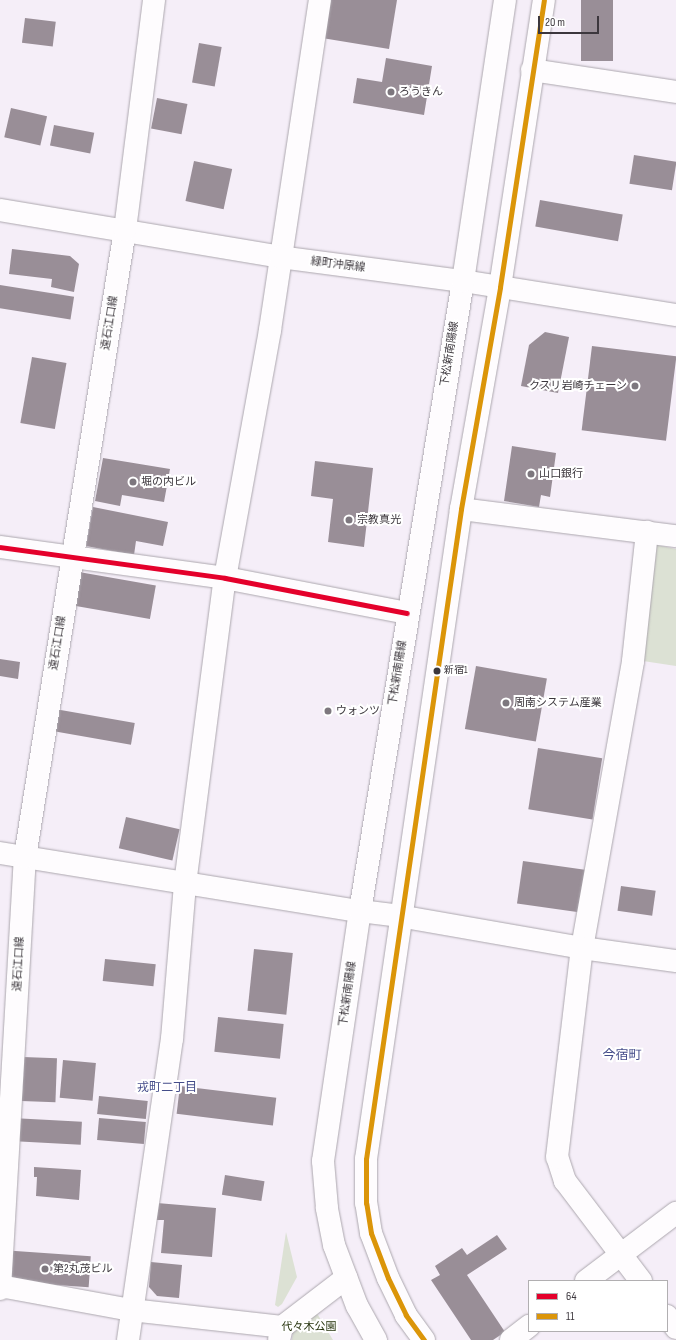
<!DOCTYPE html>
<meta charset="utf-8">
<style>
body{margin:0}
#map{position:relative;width:676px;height:1340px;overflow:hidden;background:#f5eef8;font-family:"Sofia Sans Condensed","Noto Sans JP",sans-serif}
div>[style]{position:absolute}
.green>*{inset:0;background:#dce1d4}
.building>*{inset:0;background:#998e97;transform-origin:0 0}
.roads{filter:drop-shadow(0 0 1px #aca7ae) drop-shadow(0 0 1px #aca7ae)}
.minor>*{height:22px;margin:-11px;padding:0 11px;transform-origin:11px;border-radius:11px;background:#fefcfe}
.tertiary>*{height:22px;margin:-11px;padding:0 11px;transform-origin:11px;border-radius:11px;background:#fefcfe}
.secondary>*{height:22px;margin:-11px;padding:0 11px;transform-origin:11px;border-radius:11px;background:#fefcfe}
.bus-1>*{height:5px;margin:-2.5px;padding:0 2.5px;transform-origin:2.5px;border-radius:2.5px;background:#e4002b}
.bus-2>*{height:5px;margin:-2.5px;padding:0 2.5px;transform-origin:2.5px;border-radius:2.5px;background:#db9509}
.dots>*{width:11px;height:11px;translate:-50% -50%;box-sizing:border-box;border:2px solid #fff;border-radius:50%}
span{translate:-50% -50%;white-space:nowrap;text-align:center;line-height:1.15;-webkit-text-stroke:4px #fff;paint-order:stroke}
.bus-label{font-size:10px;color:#3c373d}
.left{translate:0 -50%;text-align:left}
.poi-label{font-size:11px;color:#3c373d}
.right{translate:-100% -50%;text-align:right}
.street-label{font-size:11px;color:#3c373d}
.park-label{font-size:11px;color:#26330d}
.neighbourhood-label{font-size:12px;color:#454d8a}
.quarter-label{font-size:13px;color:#454d8a}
.legend{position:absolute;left:528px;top:1280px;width:140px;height:52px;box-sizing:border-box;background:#fff;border:1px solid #b1afb1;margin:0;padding:5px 7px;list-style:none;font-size:12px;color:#3c373d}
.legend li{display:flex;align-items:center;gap:8px;height:20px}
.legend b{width:20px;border:1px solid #b1afb1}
.scale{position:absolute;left:538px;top:16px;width:61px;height:18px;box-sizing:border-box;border:2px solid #3c373d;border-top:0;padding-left:5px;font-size:12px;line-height:14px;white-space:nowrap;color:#3c373d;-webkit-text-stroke:3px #fff;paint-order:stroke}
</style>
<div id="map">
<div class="green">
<i style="clip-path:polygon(657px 545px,676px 549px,676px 666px,643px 661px)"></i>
<i style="clip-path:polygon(286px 1232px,297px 1277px,282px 1304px,278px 1307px,275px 1305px)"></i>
<i style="clip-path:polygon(311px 1310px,318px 1315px,333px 1340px,292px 1340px,293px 1330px)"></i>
</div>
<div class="building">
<i style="clip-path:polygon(329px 0,397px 0,389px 49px,322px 38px)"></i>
<i style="left:581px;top:0;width:32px;height:61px"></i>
<i style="left:25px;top:18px;width:31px;height:25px;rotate:7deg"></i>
<i style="left:199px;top:43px;width:23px;height:40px;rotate:10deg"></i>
<i style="clip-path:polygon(386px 58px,432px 66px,424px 115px,353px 103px,357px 78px,382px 82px)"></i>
<i style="left:157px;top:98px;width:31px;height:31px;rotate:11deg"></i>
<i style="left:11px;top:108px;width:37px;height:30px;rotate:13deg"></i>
<i style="left:54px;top:125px;width:41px;height:21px;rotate:11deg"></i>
<i style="left:634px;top:155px;width:43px;height:29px;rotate:9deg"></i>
<i style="left:194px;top:161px;width:39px;height:41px;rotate:12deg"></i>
<i style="left:540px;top:200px;width:84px;height:27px;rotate:10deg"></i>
<i style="clip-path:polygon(12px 249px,70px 256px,79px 264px,74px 292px,51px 287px,52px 279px,9px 274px)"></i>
<i style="left:0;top:285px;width:75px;height:23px;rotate:9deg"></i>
<i style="clip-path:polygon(545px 332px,569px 337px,558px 393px,521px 386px,529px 345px)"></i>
<i style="left:592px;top:346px;width:85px;height:85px;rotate:7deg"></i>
<i style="left:32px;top:357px;width:35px;height:67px;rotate:10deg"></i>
<i style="clip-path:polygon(512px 446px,556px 453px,550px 497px,541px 495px,539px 507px,504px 501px)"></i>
<i style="clip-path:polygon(103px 458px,170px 469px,164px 502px,122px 495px,120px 506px,95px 501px)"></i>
<i style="clip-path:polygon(315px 461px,373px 468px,364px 547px,328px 542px,333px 499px,311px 496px)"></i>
<i style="clip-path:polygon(93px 507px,168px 522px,163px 546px,136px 541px,134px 555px,86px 546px)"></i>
<i style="left:79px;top:572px;width:78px;height:34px;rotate:10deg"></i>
<i style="clip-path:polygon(0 659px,20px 662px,18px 679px,0 676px)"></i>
<i style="left:476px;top:666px;width:72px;height:64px;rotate:10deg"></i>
<i style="left:55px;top:709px;width:81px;height:22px;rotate:10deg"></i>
<i style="left:538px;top:748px;width:65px;height:62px;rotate:9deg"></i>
<i style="left:126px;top:817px;width:55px;height:32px;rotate:13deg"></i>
<i style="left:523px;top:861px;width:66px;height:43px;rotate:8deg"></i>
<i style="left:621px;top:886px;width:35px;height:25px;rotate:8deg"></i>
<i style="left:254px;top:949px;width:39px;height:62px;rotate:6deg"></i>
<i style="left:105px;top:959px;width:51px;height:22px;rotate:6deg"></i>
<i style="left:218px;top:1017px;width:66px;height:35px;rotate:6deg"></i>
<i style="left:23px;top:1057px;width:34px;height:44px;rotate:2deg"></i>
<i style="left:63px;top:1060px;width:33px;height:38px;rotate:5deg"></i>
<i style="left:180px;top:1086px;width:97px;height:28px;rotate:7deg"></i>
<i style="left:99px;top:1096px;width:49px;height:18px;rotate:6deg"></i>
<i style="left:12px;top:1118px;width:70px;height:23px;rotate:3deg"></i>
<i style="left:99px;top:1118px;width:47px;height:22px;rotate:5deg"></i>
<i style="clip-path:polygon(34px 1167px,81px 1170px,79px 1200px,36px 1196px,37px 1177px,34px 1177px)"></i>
<i style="left:225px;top:1175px;width:40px;height:20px;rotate:9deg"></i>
<i style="clip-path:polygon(157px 1203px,216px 1208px,212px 1257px,161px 1253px,164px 1220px,156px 1220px)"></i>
<i style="clip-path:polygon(497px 1235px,507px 1249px,467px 1275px,505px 1332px,493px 1340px,471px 1340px,431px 1280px,440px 1275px,435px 1266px,462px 1248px,467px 1255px)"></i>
<i style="left:1px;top:1250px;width:90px;height:31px;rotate:4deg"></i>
<i style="clip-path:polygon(151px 1262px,182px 1265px,179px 1298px,157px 1296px,149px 1287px)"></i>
</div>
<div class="roads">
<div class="minor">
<i style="left:532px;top:70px;width:146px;rotate:8.7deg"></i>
<i style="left:461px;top:509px;width:217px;rotate:7.2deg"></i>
<i style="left:0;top:547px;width:227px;rotate:7.8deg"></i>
<i style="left:225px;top:578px;width:185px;rotate:10.9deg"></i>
<i style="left:0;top:853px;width:365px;rotate:9.2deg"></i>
<i style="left:586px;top:1281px;width:113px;rotate:-37.1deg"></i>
<i style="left:641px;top:1281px;width:126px;rotate:-127.2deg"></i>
<i style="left:565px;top:1181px;width:25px;rotate:-108deg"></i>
<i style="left:557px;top:1157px;width:210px;rotate:-83.2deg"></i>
<i style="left:582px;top:948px;width:291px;rotate:-79.9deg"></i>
<i style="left:633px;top:661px;width:130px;rotate:-83.8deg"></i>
<i style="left:0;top:1286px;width:133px;rotate:10.4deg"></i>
<i style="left:131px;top:1310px;width:152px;rotate:6.4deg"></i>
<i style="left:667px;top:1316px;width:15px;rotate:53deg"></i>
<i style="left:128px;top:1340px;width:304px;rotate:-81.7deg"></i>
<i style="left:172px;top:1039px;width:156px;rotate:-85.2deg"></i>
<i style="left:185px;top:884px;width:309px;rotate:-82.6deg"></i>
<i style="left:225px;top:578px;width:252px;rotate:-79.7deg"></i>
<i style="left:270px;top:330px;width:334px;rotate:-81.4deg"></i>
<i style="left:511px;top:1340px;width:23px;rotate:-38deg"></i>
</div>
<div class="tertiary">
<i style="left:0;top:210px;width:284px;rotate:9.5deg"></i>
<i style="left:280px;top:257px;width:185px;rotate:7.5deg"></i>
<i style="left:463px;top:281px;width:216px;rotate:9.1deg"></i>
<i style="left:360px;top:911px;width:39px;rotate:7deg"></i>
<i style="left:399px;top:916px;width:186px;rotate:9.9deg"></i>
<i style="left:582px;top:948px;width:95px;rotate:7.9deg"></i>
<i style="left:0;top:1289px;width:433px;rotate:-86.7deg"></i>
<i style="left:25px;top:857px;width:635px;rotate:-80.94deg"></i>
<i style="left:125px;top:230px;width:232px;rotate:-82.8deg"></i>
<i style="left:279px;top:1340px;width:13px;rotate:-77deg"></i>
<i style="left:282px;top:1327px;width:81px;rotate:-37.4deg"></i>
</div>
<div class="secondary">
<i style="left:376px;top:1340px;width:39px;rotate:-119deg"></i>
<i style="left:357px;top:1306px;width:65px;rotate:-110.7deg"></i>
<i style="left:334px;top:1245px;width:38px;rotate:-101deg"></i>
<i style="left:327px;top:1208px;width:47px;rotate:-94.9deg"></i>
<i style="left:323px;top:1161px;width:253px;rotate:-81.6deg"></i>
<i style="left:360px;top:911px;width:638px;rotate:-80.71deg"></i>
<i style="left:463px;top:281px;width:284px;rotate:-81.5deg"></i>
<i style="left:424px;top:1340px;width:31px;rotate:-126deg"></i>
<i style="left:406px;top:1315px;width:41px;rotate:-115.9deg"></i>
<i style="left:388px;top:1278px;width:48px;rotate:-110.7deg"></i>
<i style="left:371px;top:1233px;width:30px;rotate:-99deg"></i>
<i style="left:366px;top:1203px;width:44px;rotate:-90deg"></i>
<i style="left:366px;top:1159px;width:657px;rotate:-81.68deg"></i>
<i style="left:461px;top:509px;width:225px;rotate:-80deg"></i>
<i style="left:500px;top:287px;width:290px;rotate:-81.3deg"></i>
</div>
</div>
<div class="bus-1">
<i style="left:0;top:547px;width:227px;rotate:7.8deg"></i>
<i style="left:225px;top:578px;width:185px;rotate:10.9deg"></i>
</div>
<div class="bus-2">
<i style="left:424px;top:1340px;width:31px;rotate:-126deg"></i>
<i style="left:406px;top:1315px;width:41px;rotate:-115.9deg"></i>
<i style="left:388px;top:1278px;width:48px;rotate:-110.7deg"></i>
<i style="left:371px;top:1233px;width:30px;rotate:-99deg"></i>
<i style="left:366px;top:1203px;width:44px;rotate:-90deg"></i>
<i style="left:366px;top:1159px;width:657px;rotate:-81.68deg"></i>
<i style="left:461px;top:509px;width:225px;rotate:-80deg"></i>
<i style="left:500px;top:287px;width:290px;rotate:-81.3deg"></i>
</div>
<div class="dots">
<i style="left:391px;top:92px;background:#7d777e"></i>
<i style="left:635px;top:386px;background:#7d777e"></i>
<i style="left:531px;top:474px;background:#7d777e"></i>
<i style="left:133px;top:482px;background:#7d777e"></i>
<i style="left:349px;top:520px;background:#7d777e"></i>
<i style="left:437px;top:671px;background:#3c373d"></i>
<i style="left:506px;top:703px;background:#7d777e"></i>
<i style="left:328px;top:711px;background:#7d777e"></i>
<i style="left:45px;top:1269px;background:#7d777e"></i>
</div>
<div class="bus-label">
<span class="left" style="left:444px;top:671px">新宿1</span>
</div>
<div class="poi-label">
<span class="left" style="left:399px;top:92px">ろうきん</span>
<span class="right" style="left:627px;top:386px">クスリ岩崎チェーン</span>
<span class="left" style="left:539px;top:474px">山口銀行</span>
<span class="left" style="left:141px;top:482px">堀の内ビル</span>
<span class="left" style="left:357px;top:520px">宗教真光</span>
<span class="left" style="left:514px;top:703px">周南システム産業</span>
<span class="left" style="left:336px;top:711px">ウォンツ</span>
<span class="left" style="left:53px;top:1269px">第2丸茂ビル</span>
</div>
<div class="street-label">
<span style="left:338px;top:265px;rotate:7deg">緑町沖原線</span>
<span style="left:110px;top:323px;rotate:-81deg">遠石江口線</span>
<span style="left:450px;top:354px;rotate:-81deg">下松新南陽線</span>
<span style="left:58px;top:643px;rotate:-81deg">遠石江口線</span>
<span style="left:398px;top:673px;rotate:-81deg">下松新南陽線</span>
<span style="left:19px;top:964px;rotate:-87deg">遠石江口線</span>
<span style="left:348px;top:994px;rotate:-82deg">下松新南陽線</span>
</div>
<div class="park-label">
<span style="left:309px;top:1327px">代々木公園</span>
</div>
<div class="neighbourhood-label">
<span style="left:167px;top:1088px">戎町二丁目</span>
</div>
<div class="quarter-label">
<span style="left:622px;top:1055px">今宿町</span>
</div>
<ul class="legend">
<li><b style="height:5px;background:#e4002b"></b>64</li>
<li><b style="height:5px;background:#db9509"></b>11</li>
</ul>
<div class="scale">20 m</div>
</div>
